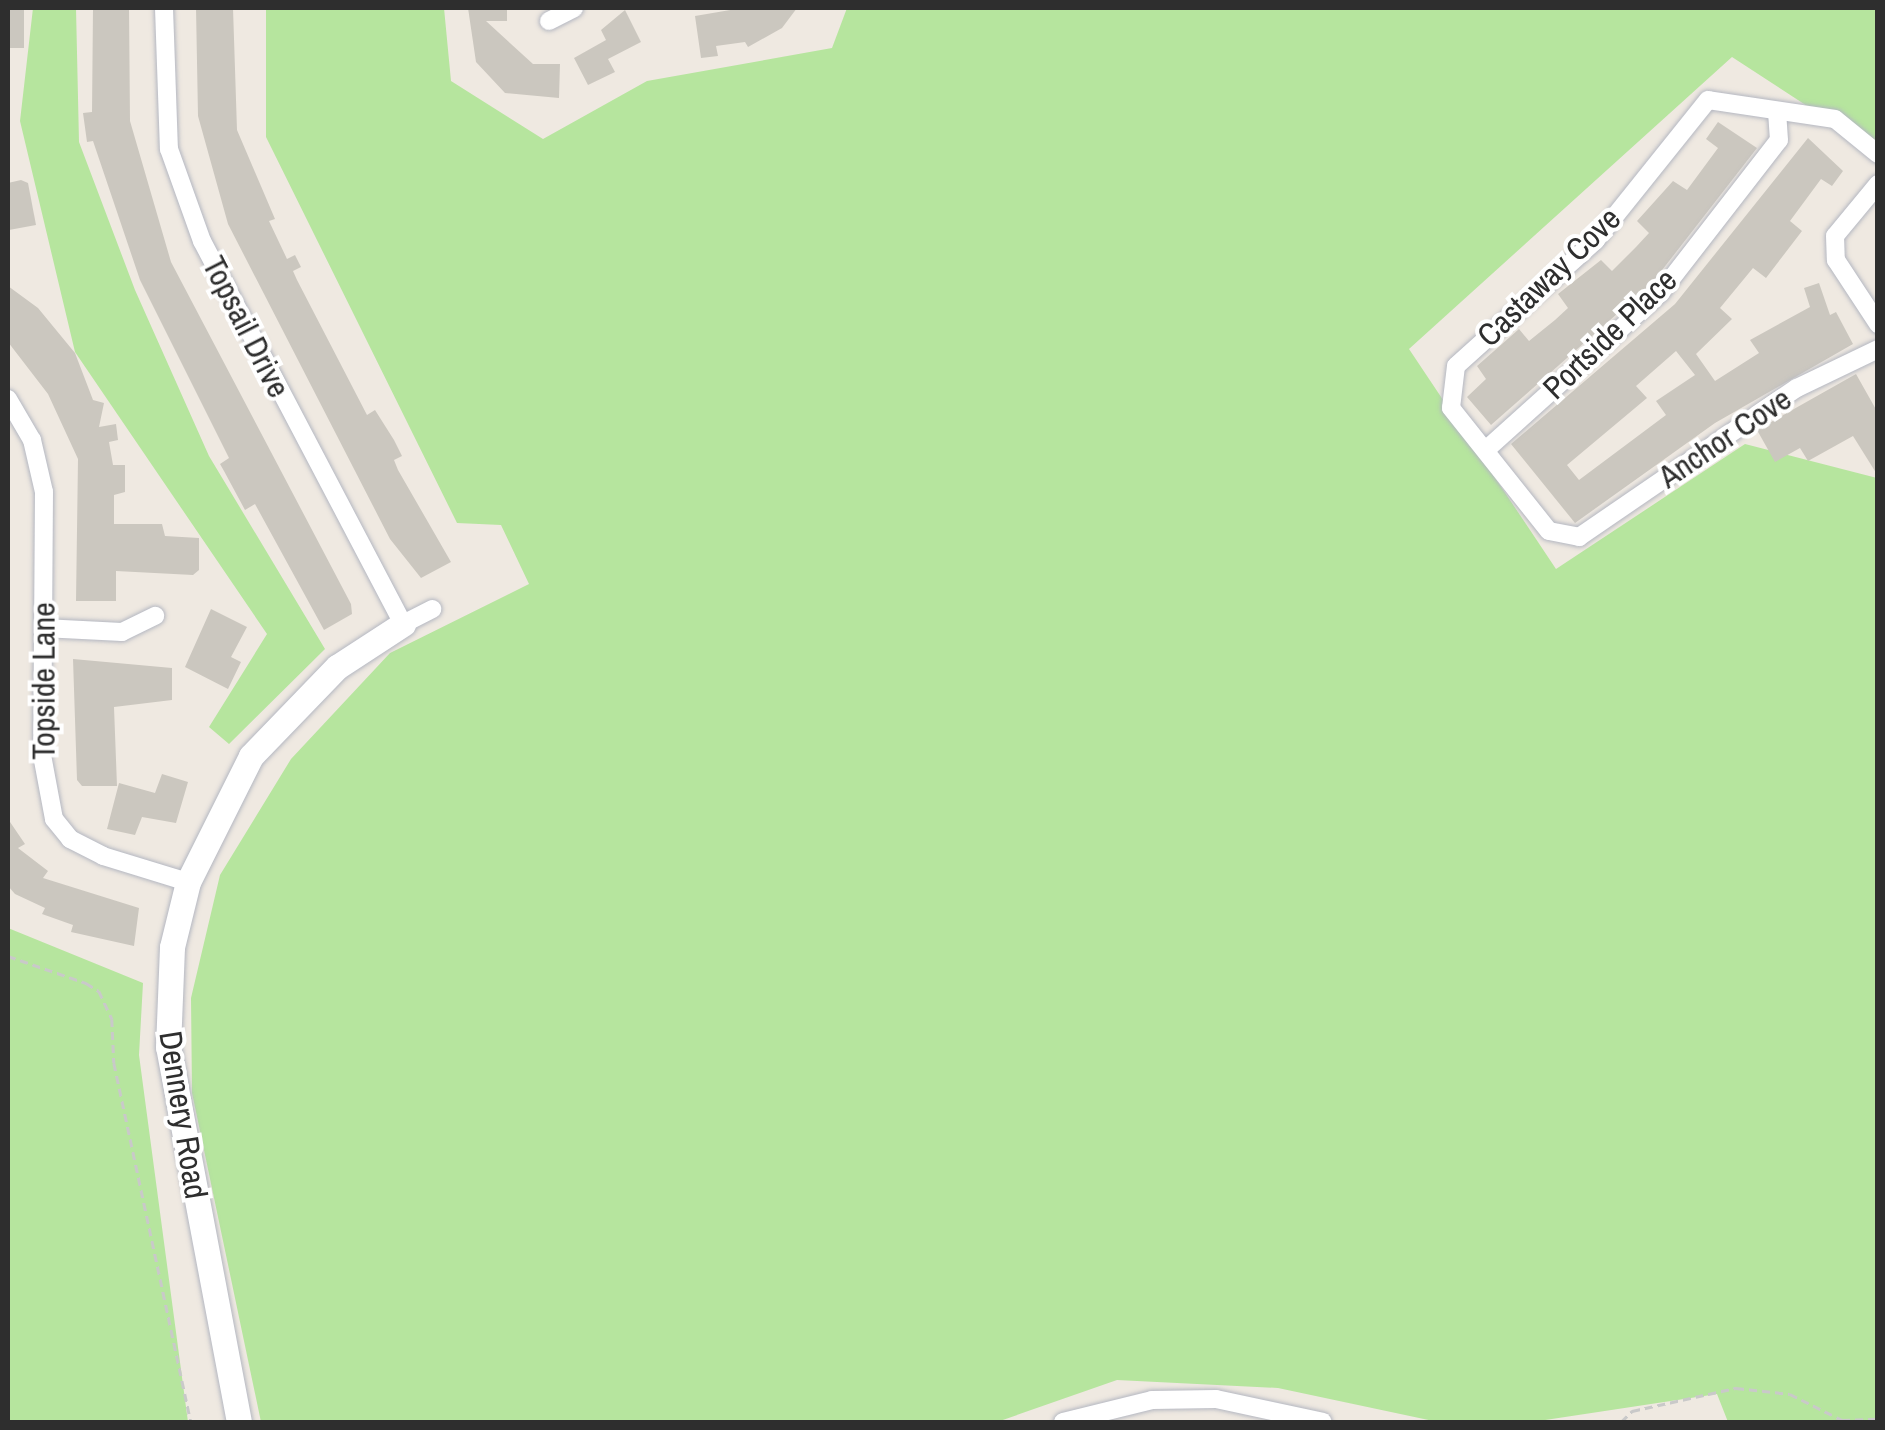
<!DOCTYPE html>
<style>
body{margin:0}
#map{position:relative;width:1885px;height:1430px;overflow:hidden;background:#efe9e1;font-family:"Archivo Narrow",sans-serif}
div>[style]{position:absolute}
.green>*{inset:0;background:#b6e59e}
.building>*{inset:0;background:#cbc7bf;transform-origin:0 0}
.path>*{height:2.5px;margin-top:-1.25px;transform-origin:0;background:repeating-linear-gradient(90deg,#c9c9c9 0 8px,transparent 0 13px)}
.roads{filter:drop-shadow(0 0 2px #b4b7c1) drop-shadow(0 0 2px #b4b7c1)}
.street>*{height:18px;margin:-9px;padding:0 9px;transform-origin:9px;border-radius:9px;background:#fff}
.secondary>*{height:25px;margin:-12.5px;padding:0 12.5px;transform-origin:12.5px;border-radius:12.5px;background:#fff}
span{translate:-50% -50%;white-space:nowrap;text-align:center;line-height:1.15;-webkit-text-stroke:8px #fff;paint-order:stroke}
.street-label{font-size:32px;color:#2e2e2e}
.frame{position:absolute;inset:0;border:10px solid #2e2e2e;pointer-events:none}
</style>
<div id="map">
<div class="green">
<i style="clip-path:polygon(33px 8px,76px 8px,79px 142px,135px 290px,209px 456px,325px 649px,229px 744px,209px 727px,267px 634px,75px 352px,20px 121px)"></i>
<i style="clip-path:polygon(266px 8px,444px 8px,451px 81px,543px 139px,647px 81px,832px 48px,847px 8px,1877px 8px,1877px 142px,1867px 145px,1732px 57px,1409px 349px,1556px 569px,1745px 444px,1877px 478px,1877px 1422px,1728px 1422px,1717px 1394px,1532px 1422px,1438px 1422px,1278px 1388px,1117px 1380px,997px 1422px,261px 1422px,192px 1093px,191px 998px,220px 875px,291px 759px,390px 653px,529px 584px,501px 525px,457px 523px,266px 137px)"></i>
<i style="clip-path:polygon(8px 928px,143px 983px,139px 1055px,188px 1422px,8px 1422px)"></i>
</div>
<div class="building">
<i style="clip-path:polygon(93px 8px,129px 8px,130px 121px,171px 262px,351px 604px,352px 614px,324px 630px,255px 504px,245px 510px,224px 471px,220px 464px,229px 458px,140px 280px,93px 141px,87px 142px,83px 113px,92px 112px)"></i>
<i style="clip-path:polygon(196px 8px,233px 8px,237px 130px,275px 219px,269px 221px,287px 259px,295px 255px,301px 267px,293px 271px,297px 280px,367px 415px,375px 410px,394px 440px,402px 456px,394px 460px,398px 470px,451px 562px,421px 578px,390px 539px,228px 224px,198px 116px)"></i>
<i style="clip-path:polygon(468px 8px,507px 8px,507px 21px,486px 21px,533px 64px,560px 64px,559px 98px,505px 93px,476px 62px)"></i>
<i style="clip-path:polygon(742px 8px,797px 8px,782px 28px,748px 47px,745px 42px,716px 46px,718px 56px,701px 58px,695px 16px)"></i>
<i style="left:24px;top:10px;width:38px;height:16px;rotate:90deg"></i>
<i style="clip-path:polygon(625px 10px,641px 42px,608px 59px,615px 72px,588px 85px,574px 58px,606px 40px,601px 30px)"></i>
<i style="clip-path:polygon(1718px 122px,1757px 148px,1652px 283px,1491px 425px,1467px 397px,1486px 379px,1477px 366px,1519px 329px,1529px 341px,1555px 320px,1568px 308px,1558px 294px,1601px 260px,1612px 271px,1636px 247px,1649px 233px,1637px 221px,1673px 181px,1687px 190px,1718px 148px,1706px 139px)"></i>
<i style="clip-path:polygon(evenodd,1808px 138px,1843px 171px,1832px 186px,1821px 179px,1790px 221px,1802px 231px,1766px 278px,1753px 268px,1720px 308px,1732px 319px,1696px 354px,1715px 381px,1759px 353px,1750px 340px,1810px 307px,1804px 288px,1819px 283px,1830px 315px,1836px 312px,1853px 344px,1715px 423px,1575px 523px,1511px 444px,1675px 304px,1808px 138px,1676px 351px,1695px 375px,1656px 401px,1666px 415px,1579px 480px,1567px 465px,1647px 398px,1636px 386px,1676px 351px)"></i>
<i style="clip-path:polygon(21px 180px,28px 183px,36px 225px,9px 230px,8px 183px)"></i>
<i style="clip-path:polygon(8px 286px,38px 308px,75px 353px,93px 400px,104px 403px,99px 427px,116px 424px,118px 440px,109px 442px,113px 465px,125px 465px,125px 492px,114px 495px,114px 524px,162px 524px,165px 536px,199px 538px,199px 570px,193px 575px,116px 571px,116px 601px,76px 601px,78px 459px,48px 394px,8px 342px)"></i>
<i style="clip-path:polygon(1856px 374px,1878px 413px,1878px 476px,1853px 436px,1808px 461px,1800px 448px,1775px 462px,1757px 430px)"></i>
<i style="clip-path:polygon(211px 609px,247px 627px,231px 657px,241px 662px,228px 689px,185px 667px)"></i>
<i style="clip-path:polygon(73px 659px,172px 668px,172px 700px,114px 707px,117px 786px,82px 786px,77px 780px)"></i>
<i style="clip-path:polygon(162px 774px,188px 782px,176px 823px,142px 817px,135px 835px,107px 829px,119px 783px,155px 793px)"></i>
<i style="clip-path:polygon(8px 819px,25px 844px,18px 848px,48px 871px,43px 878px,139px 908px,134px 946px,71px 932px,73px 925px,42px 914px,45px 908px,15px 894px,8px 886px)"></i>
</div>
<div class="path">
<i style="left:8px;top:956px;width:83px;rotate:19.1deg"></i>
<i style="left:86px;top:983px;width:15px;rotate:32deg"></i>
<i style="left:99px;top:991px;width:31px;rotate:65deg"></i>
<i style="left:112px;top:1019px;width:44px;rotate:87.4deg"></i>
<i style="left:114px;top:1063px;width:367px;rotate:77.9deg"></i>
<i style="left:8px;top:1135px;width:107px;rotate:90deg"></i>
<i style="left:1621px;top:1422px;width:16px;rotate:-45deg"></i>
<i style="left:1632px;top:1411px;width:107px;rotate:-12.5deg"></i>
<i style="left:1736px;top:1388px;width:54px;rotate:6.3deg"></i>
<i style="left:1790px;top:1394px;width:58px;rotate:26.6deg"></i>
<i style="left:1842px;top:1420px;width:36px;rotate:-2deg"></i>
</div>
<div class="roads">
<div class="street">
<i style="left:164px;top:8px;width:141px;rotate:88deg"></i>
<i style="left:169px;top:149px;width:98px;rotate:70.3deg"></i>
<i style="left:202px;top:241px;width:433px;rotate:62.3deg"></i>
<i style="left:403px;top:624px;width:33px;rotate:-27deg"></i>
<i style="left:549px;top:21px;width:28px;rotate:-27deg"></i>
<i style="left:1878px;top:154px;width:55px;rotate:-140.9deg"></i>
<i style="left:1835px;top:119px;width:128px;rotate:-171.5deg"></i>
<i style="left:1708px;top:100px;width:179px;rotate:128.7deg"></i>
<i style="left:1596px;top:240px;width:188px;rotate:138deg"></i>
<i style="left:1456px;top:366px;width:42px;rotate:96.8deg"></i>
<i style="left:1451px;top:408px;width:157px;rotate:51.5deg"></i>
<i style="left:1549px;top:531px;width:31px;rotate:11deg"></i>
<i style="left:1579px;top:537px;width:264px;rotate:-34.4deg"></i>
<i style="left:1797px;top:388px;width:90px;rotate:-25.7deg"></i>
<i style="left:1878px;top:184px;width:67px;rotate:129.6deg"></i>
<i style="left:1835px;top:236px;width:24px;rotate:88deg"></i>
<i style="left:1836px;top:260px;width:77px;rotate:56.7deg"></i>
<i style="left:8px;top:399px;width:48px;rotate:59.7deg"></i>
<i style="left:32px;top:440px;width:53px;rotate:77deg"></i>
<i style="left:44px;top:492px;width:263px;rotate:90.4deg"></i>
<i style="left:42px;top:755px;width:65px;rotate:79.4deg"></i>
<i style="left:54px;top:819px;width:26px;rotate:51deg"></i>
<i style="left:70px;top:839px;width:37px;rotate:27deg"></i>
<i style="left:103px;top:856px;width:89px;rotate:17deg"></i>
<i style="left:1488px;top:448px;width:233px;rotate:-42deg"></i>
<i style="left:1661px;top:292px;width:192px;rotate:-52.2deg"></i>
<i style="left:1779px;top:140px;width:29px;rotate:-94deg"></i>
<i style="left:43px;top:628px;width:79px;rotate:2.9deg"></i>
<i style="left:122px;top:632px;width:37px;rotate:-26deg"></i>
<i style="left:1063px;top:1422px;width:92px;rotate:-13.9deg"></i>
<i style="left:1152px;top:1400px;width:64px;rotate:-0.9deg"></i>
<i style="left:1216px;top:1399px;width:109px;rotate:12.1deg"></i>
</div>
<div class="secondary">
<i style="left:239px;top:1422px;width:382px;rotate:-100.7deg"></i>
<i style="left:168px;top:1047px;width:100px;rotate:-87.7deg"></i>
<i style="left:172px;top:947px;width:67px;rotate:-76.2deg"></i>
<i style="left:188px;top:882px;width:141px;rotate:-63.4deg"></i>
<i style="left:251px;top:756px;width:124px;rotate:-46deg"></i>
<i style="left:337px;top:667px;width:79px;rotate:-33.1deg"></i>
</div>
</div>
<div class="street-label">
<span style="left:1549px;top:277px;rotate:-44deg">Castaway Cove</span>
<span style="left:246px;top:327px;rotate:63deg">Topsail Drive</span>
<span style="left:1610px;top:334px;rotate:-44deg">Portside Place</span>
<span style="left:1725px;top:438px;rotate:-34deg">Anchor Cove</span>
<span style="left:44px;top:681px;rotate:-90deg">Topside Lane</span>
<span style="left:183px;top:1115px;rotate:81deg">Dennery Road</span>
</div>
<div class="frame"></div>
</div>
